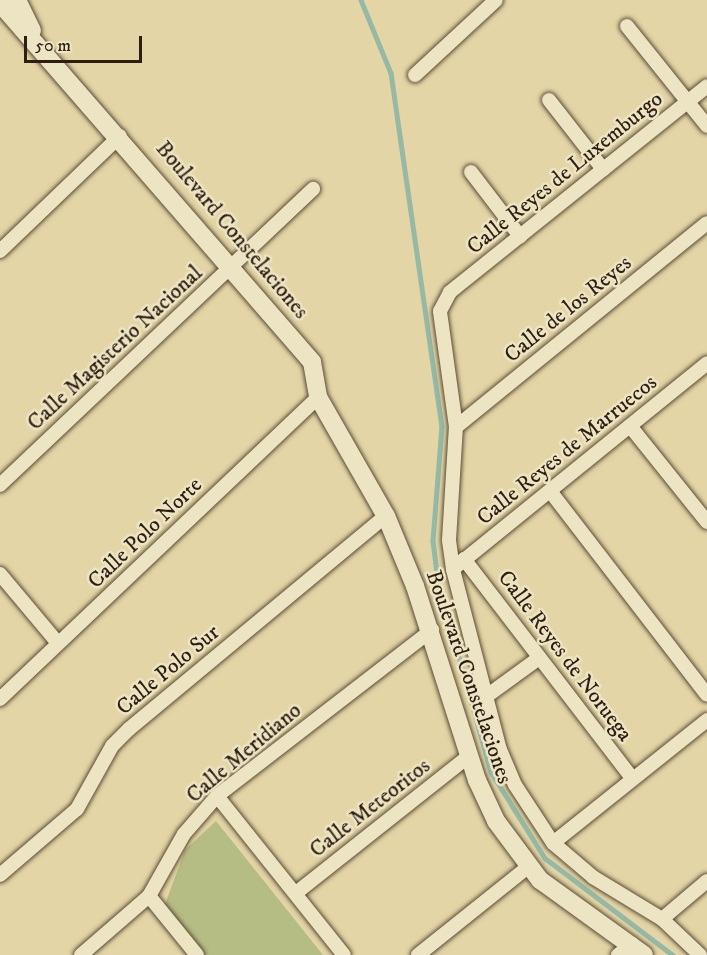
<!DOCTYPE html>
<style>
body{margin:0}
#map{position:relative;width:707px;height:955px;overflow:hidden;background:#e3d5a5;font-family:"IM FELL DW Pica",serif}
div>[style]{position:absolute}
.green>*{inset:0;background:#b5bd85}
.stream>*{height:4.5px;margin:-2.25px;padding:0 2.25px;transform-origin:2.25px;border-radius:2.25px;background:#95b9a5}
.roads{filter:drop-shadow(0 0 2px #5b4c36) drop-shadow(0 0 2px #5b4c36)}
.street>*{height:14px;margin:-7px;padding:0 7px;transform-origin:7px;border-radius:7px;background:#ede4c4}
.secondary>*{height:18px;margin:-9px;padding:0 9px;transform-origin:9px;border-radius:9px;background:#ede4c4}
span{translate:-50% -50%;white-space:nowrap;text-align:center;line-height:1.15;-webkit-text-stroke:5px #ede4c4;paint-order:stroke}
.street-label{font-size:22px;color:#2e1e11}
.scale{position:absolute;left:24px;top:36px;width:118px;height:27px;box-sizing:border-box;border:3px solid #2e1e11;border-top:0;padding-left:8px;font-size:18px;line-height:21px;white-space:nowrap;color:#2e1e11;-webkit-text-stroke:4px #ede4c4;paint-order:stroke}
</style>
<div id="map">
<div class="green">
<i style="clip-path:polygon(216px 821px,323px 955px,204px 955px,164px 907px,185px 850px)"></i>
</div>
<div class="stream">
<i style="left:361px;top:0;width:79px;rotate:67.7deg"></i>
<i style="left:391px;top:73px;width:357px;rotate:81.8deg"></i>
<i style="left:442px;top:426px;width:115px;rotate:94.5deg"></i>
<i style="left:433px;top:541px;width:40px;rotate:82.9deg"></i>
<i style="left:438px;top:581px;width:198px;rotate:74.5deg"></i>
<i style="left:491px;top:772px;width:102px;rotate:57.9deg"></i>
<i style="left:545px;top:858px;width:161px;rotate:37.2deg"></i>
</div>
<div class="roads">
<div class="street">
<i style="left:627px;top:26px;width:128px;rotate:51.3deg"></i>
<i style="left:415px;top:75px;width:110px;rotate:-42.8deg"></i>
<i style="left:549px;top:100px;width:88px;rotate:52deg"></i>
<i style="left:471px;top:172px;width:81px;rotate:52.6deg"></i>
<i style="left:0;top:251px;width:166px;rotate:-43.8deg"></i>
<i style="left:630px;top:426px;width:123px;rotate:51.3deg"></i>
<i style="left:456px;top:427px;width:323px;rotate:-39.1deg"></i>
<i style="left:0;top:485px;width:431px;rotate:-43.4deg"></i>
<i style="left:550px;top:491px;width:257px;rotate:52.4deg"></i>
<i style="left:464px;top:559px;width:276px;rotate:52.5deg"></i>
<i style="left:453px;top:569px;width:327px;rotate:-39deg"></i>
<i style="left:0;top:574px;width:90px;rotate:50deg"></i>
<i style="left:484px;top:698px;width:68px;rotate:-36deg"></i>
<i style="left:0;top:699px;width:439px;rotate:-43.5deg"></i>
<i style="left:217px;top:796px;width:203px;rotate:51.4deg"></i>
<i style="left:553px;top:843px;width:197px;rotate:-38.6deg"></i>
<i style="left:0;top:875px;width:101px;rotate:-40.6deg"></i>
<i style="left:77px;top:809px;width:72px;rotate:-60.9deg"></i>
<i style="left:112px;top:746px;width:24px;rotate:-45deg"></i>
<i style="left:129px;top:729px;width:334px;rotate:-39.7deg"></i>
<i style="left:296px;top:893px;width:221px;rotate:-38.4deg"></i>
<i style="left:149px;top:896px;width:76px;rotate:50.9deg"></i>
<i style="left:662px;top:919px;width:59px;rotate:-40.2deg"></i>
<i style="left:81px;top:955px;width:90px;rotate:-40.9deg"></i>
<i style="left:149px;top:896px;width:71px;rotate:-60.6deg"></i>
<i style="left:184px;top:834px;width:50px;rotate:-49deg"></i>
<i style="left:217px;top:796px;width:272px;rotate:-37.7deg"></i>
<i style="left:418px;top:955px;width:141px;rotate:-38.7deg"></i>
<i style="left:618px;top:955px;width:18px;rotate:-38deg"></i>
<i style="left:700px;top:955px;width:52px;rotate:-136.5deg"></i>
<i style="left:662px;top:919px;width:81px;rotate:-148.7deg"></i>
<i style="left:593px;top:877px;width:52px;rotate:-139.6deg"></i>
<i style="left:553px;top:843px;width:69px;rotate:-123.2deg"></i>
<i style="left:515px;top:785px;width:38px;rotate:-113deg"></i>
<i style="left:500px;top:750px;width:187px;rotate:-104.6deg"></i>
<i style="left:453px;top:569px;width:29px;rotate:-98deg"></i>
<i style="left:449px;top:540px;width:113px;rotate:-86.5deg"></i>
<i style="left:456px;top:427px;width:117px;rotate:-97.9deg"></i>
<i style="left:440px;top:311px;width:21px;rotate:-62deg"></i>
<i style="left:450px;top:292px;width:329px;rotate:-38.7deg"></i>
</div>
<div class="secondary">
<i style="left:17px;top:0;width:34px;rotate:64deg"></i>
<i style="left:0;top:3px;width:476px;rotate:49deg"></i>
<i style="left:312px;top:362px;width:36px;rotate:80deg"></i>
<i style="left:318px;top:397px;width:137px;rotate:60.3deg"></i>
<i style="left:386px;top:516px;width:76px;rotate:67.5deg"></i>
<i style="left:415px;top:586px;width:204px;rotate:72.3deg"></i>
<i style="left:477px;top:780px;width:45px;rotate:65.1deg"></i>
<i style="left:496px;top:821px;width:74px;rotate:53.3deg"></i>
<i style="left:540px;top:880px;width:128px;rotate:35.8deg"></i>
</div>
</div>
<div class="street-label">
<span style="left:565px;top:173px;rotate:-39deg">Calle Reyes de Luxemburgo</span>
<span style="left:232px;top:230px;rotate:50deg">Boulevard Constelaciones</span>
<span style="left:568px;top:309px;rotate:-39deg">Calle de los Reyes</span>
<span style="left:115px;top:348px;rotate:-43deg">Calle Magisterio Nacional</span>
<span style="left:567px;top:450px;rotate:-39deg">Calle Reyes de Marruecos</span>
<span style="left:145px;top:533px;rotate:-44deg">Calle Polo Norte</span>
<span style="left:565px;top:656px;rotate:53deg">Calle Reyes de Noruega</span>
<span style="left:168px;top:670px;rotate:-40deg">Calle Polo Sur</span>
<span style="left:469px;top:677px;rotate:71deg">Boulevard Constelaciones</span>
<span style="left:244px;top:753px;rotate:-40deg">Calle Meridiano</span>
<span style="left:370px;top:808px;rotate:-38deg">Calle Meteoritos</span>
</div>
<div class="scale">50 m</div>
</div>
